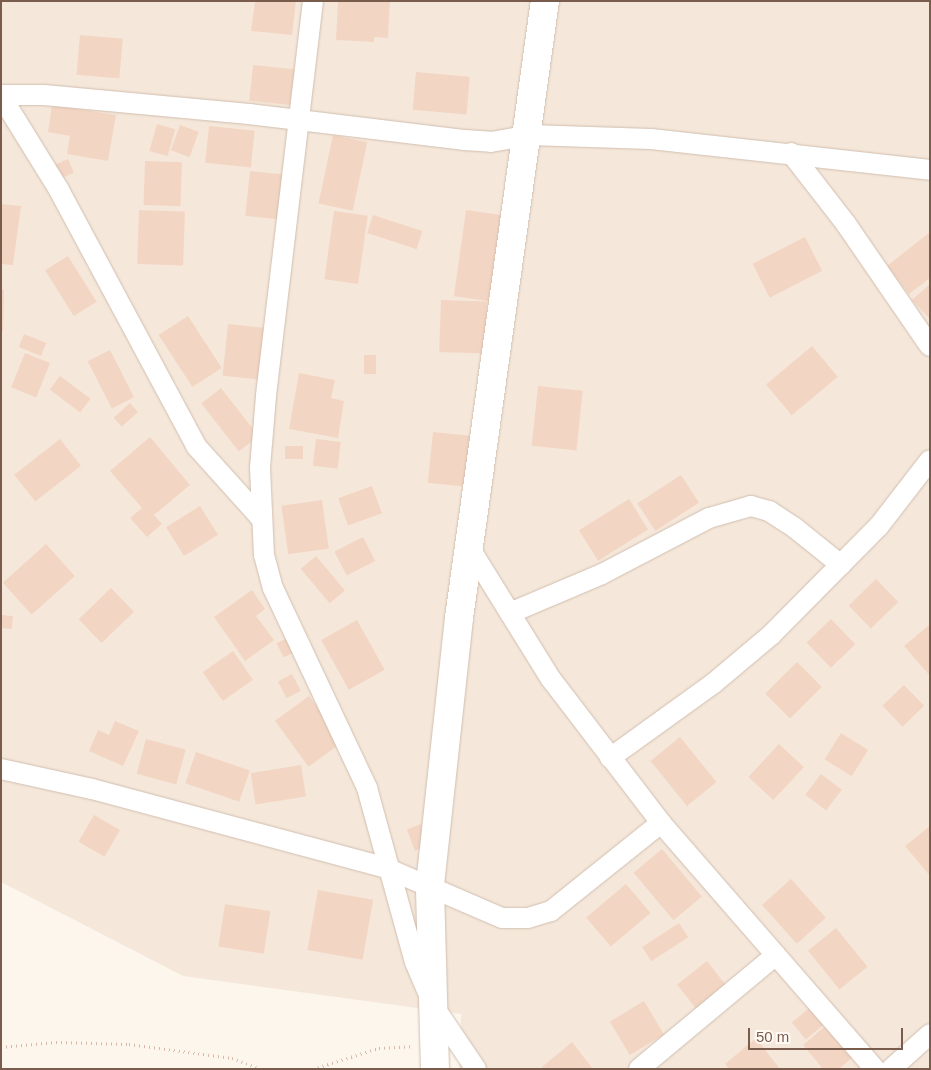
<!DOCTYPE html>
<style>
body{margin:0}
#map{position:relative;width:931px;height:1070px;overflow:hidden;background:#fdf6ec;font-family:Helvetica,sans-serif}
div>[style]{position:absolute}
.residential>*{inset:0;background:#f5e8da}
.building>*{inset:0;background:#f3d5c3;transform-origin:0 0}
.path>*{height:3px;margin-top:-1.5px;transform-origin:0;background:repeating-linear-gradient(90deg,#d9b8a5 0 1px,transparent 0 5px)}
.roads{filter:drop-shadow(0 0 1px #d1beb0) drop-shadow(0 0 1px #d1beb0)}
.minor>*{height:20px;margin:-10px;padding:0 10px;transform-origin:10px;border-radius:10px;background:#fff}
.secondary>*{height:28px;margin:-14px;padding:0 14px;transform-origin:14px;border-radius:14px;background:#fff}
span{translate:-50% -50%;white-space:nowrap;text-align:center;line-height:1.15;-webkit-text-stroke:4.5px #fffaf3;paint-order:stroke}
.frame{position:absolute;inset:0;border:2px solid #7a5c4d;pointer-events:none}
.scale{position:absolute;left:748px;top:1028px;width:155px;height:22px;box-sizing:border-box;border:2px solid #7a5c4d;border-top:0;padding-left:6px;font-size:15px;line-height:18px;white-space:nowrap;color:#7a5c4d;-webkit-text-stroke:4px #fffaf3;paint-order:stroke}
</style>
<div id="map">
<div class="residential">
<i style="clip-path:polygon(1px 1px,930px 1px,930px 1069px,459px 1069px,461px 1014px,183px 976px,1px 882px)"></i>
</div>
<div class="building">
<i style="clip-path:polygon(255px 1px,296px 1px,292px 35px,251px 31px)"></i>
<i style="clip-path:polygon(338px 1px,390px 1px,388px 38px,374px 37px,374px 42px,336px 40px)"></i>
<i style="left:80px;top:35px;width:43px;height:40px;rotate:5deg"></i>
<i style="left:253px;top:65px;width:46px;height:36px;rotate:6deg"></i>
<i style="left:416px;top:72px;width:54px;height:38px;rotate:5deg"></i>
<i style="clip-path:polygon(52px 105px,116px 115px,108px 161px,67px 154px,70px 136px,48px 132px)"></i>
<i style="left:157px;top:124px;width:19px;height:28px;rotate:16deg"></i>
<i style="left:180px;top:125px;width:20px;height:27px;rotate:20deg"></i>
<i style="left:209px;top:126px;width:46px;height:37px;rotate:6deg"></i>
<i style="left:333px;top:135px;width:35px;height:70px;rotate:12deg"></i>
<i style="left:68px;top:159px;width:15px;height:14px;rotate:67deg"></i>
<i style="left:145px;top:161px;width:37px;height:44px;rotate:2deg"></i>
<i style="left:250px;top:171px;width:36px;height:45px;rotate:6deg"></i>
<i style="clip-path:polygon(1px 204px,21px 206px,13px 265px,1px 264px)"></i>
<i style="left:139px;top:210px;width:46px;height:54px;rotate:2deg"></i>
<i style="left:466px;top:210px;width:37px;height:87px;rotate:8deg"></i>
<i style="left:334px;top:211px;width:34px;height:69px;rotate:8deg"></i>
<i style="left:373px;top:215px;width:52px;height:19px;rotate:18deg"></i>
<i style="clip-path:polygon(930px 232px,930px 278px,909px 294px,887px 266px)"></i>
<i style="left:805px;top:237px;width:38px;height:59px;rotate:63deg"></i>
<i style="left:68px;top:256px;width:54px;height:27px;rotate:58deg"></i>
<i style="clip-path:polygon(930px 284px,930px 319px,912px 300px)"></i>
<i style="clip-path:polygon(1px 289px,4px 290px,3px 331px,1px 331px)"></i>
<i style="left:441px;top:300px;width:46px;height:52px;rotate:2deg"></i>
<i style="left:188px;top:316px;width:62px;height:35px;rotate:57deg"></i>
<i style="left:228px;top:324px;width:37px;height:52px;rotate:6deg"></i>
<i style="left:24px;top:334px;width:24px;height:14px;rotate:22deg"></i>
<i style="left:812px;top:346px;width:40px;height:60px;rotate:50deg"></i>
<i style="left:110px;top:350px;width:53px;height:25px;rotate:63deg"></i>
<i style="left:25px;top:353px;width:27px;height:37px;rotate:22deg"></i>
<i style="left:364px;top:355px;width:12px;height:19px"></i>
<i style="clip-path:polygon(299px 373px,335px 380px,331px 398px,344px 401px,338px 438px,289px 429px)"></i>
<i style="left:60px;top:376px;width:38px;height:17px;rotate:37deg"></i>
<i style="left:538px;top:386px;width:45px;height:60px;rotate:6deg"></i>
<i style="left:221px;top:388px;width:61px;height:25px;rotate:52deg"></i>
<i style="left:130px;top:403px;width:12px;height:22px;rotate:48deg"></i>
<i style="left:433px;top:432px;width:39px;height:51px;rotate:6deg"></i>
<i style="clip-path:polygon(150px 437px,190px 485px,154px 515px,162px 524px,147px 537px,130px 518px,142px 508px,110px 471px)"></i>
<i style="left:60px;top:439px;width:34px;height:58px;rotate:52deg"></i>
<i style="left:316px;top:439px;width:25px;height:27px;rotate:7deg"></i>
<i style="left:285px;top:446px;width:18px;height:13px"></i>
<i style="left:681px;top:475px;width:33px;height:52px;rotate:57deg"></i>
<i style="left:372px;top:486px;width:29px;height:36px;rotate:70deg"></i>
<i style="left:629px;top:499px;width:36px;height:59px;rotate:58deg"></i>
<i style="left:322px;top:500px;width:49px;height:41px;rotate:82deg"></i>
<i style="left:200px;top:506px;width:34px;height:40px;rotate:58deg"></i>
<i style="left:363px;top:537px;width:27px;height:32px;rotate:63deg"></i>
<i style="left:46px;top:544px;width:43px;height:58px;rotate:48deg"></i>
<i style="left:316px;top:556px;width:45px;height:20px;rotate:50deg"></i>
<i style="left:876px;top:579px;width:32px;height:38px;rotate:46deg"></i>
<i style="left:111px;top:588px;width:33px;height:45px;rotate:46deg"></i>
<i style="clip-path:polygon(252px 590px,265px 609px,256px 616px,274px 640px,245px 661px,214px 617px)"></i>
<i style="left:1px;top:615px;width:12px;height:13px;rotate:5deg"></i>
<i style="left:831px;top:619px;width:35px;height:34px;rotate:46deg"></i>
<i style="left:357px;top:620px;width:57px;height:41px;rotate:61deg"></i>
<i style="clip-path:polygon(930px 624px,930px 676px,904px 646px)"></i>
<i style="left:289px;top:637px;width:16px;height:14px;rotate:63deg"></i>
<i style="left:233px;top:651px;width:35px;height:37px;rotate:55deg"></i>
<i style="left:797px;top:662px;width:35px;height:45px;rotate:45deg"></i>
<i style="left:292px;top:674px;width:19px;height:16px;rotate:62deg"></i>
<i style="left:904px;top:685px;width:29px;height:30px;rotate:46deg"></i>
<i style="left:309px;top:696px;width:57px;height:42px;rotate:54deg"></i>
<i style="clip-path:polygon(115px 721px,139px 731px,123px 766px,89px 751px,98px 730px,109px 735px)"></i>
<i style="left:841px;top:733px;width:32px;height:31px;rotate:32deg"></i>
<i style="left:680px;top:737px;width:58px;height:38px;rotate:51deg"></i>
<i style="left:146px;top:739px;width:41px;height:36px;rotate:15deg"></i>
<i style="left:779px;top:744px;width:34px;height:45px;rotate:43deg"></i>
<i style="left:196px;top:752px;width:57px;height:33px;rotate:19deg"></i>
<i style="left:301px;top:765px;width:32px;height:51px;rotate:81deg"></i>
<i style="left:821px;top:774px;width:26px;height:26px;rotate:37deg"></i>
<i style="left:94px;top:815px;width:30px;height:31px;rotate:30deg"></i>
<i style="left:421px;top:824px;width:23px;height:15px;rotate:70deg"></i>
<i style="clip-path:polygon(930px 826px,930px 876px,905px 846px)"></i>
<i style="left:662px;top:849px;width:62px;height:37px;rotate:50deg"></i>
<i style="left:791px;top:879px;width:52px;height:39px;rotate:48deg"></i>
<i style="left:626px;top:884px;width:38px;height:52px;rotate:50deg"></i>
<i style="left:318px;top:890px;width:56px;height:61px;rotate:10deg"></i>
<i style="left:225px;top:904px;width:46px;height:43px;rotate:9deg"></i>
<i style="left:679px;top:923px;width:17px;height:44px;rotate:57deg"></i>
<i style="left:836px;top:928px;width:50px;height:36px;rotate:51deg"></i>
<i style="left:707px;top:961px;width:37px;height:38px;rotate:52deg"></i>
<i style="left:644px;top:1001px;width:39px;height:40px;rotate:59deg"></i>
<i style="left:812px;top:1006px;width:22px;height:26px;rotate:51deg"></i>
<i style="clip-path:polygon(829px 1023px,855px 1055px,839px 1069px,823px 1069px,803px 1045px)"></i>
<i style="clip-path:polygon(756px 1038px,780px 1069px,729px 1069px,725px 1064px)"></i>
<i style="clip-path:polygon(572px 1042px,593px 1069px,544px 1069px,542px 1067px)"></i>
</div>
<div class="path">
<i style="left:1px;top:1047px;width:55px;rotate:-5.2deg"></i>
<i style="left:56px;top:1042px;width:73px;rotate:1.6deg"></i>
<i style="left:129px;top:1044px;width:104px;rotate:7.7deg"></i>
<i style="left:232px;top:1058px;width:31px;rotate:21deg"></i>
<i style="left:313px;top:1069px;width:69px;rotate:-17.7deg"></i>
<i style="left:379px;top:1048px;width:33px;rotate:-3deg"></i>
</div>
<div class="roads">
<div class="minor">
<i style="left:313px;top:1px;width:398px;rotate:96.8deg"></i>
<i style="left:266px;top:396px;width:72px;rotate:94.8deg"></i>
<i style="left:260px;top:468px;width:87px;rotate:87.4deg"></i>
<i style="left:264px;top:555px;width:34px;rotate:75deg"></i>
<i style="left:273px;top:588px;width:221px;rotate:64.8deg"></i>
<i style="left:367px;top:788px;width:180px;rotate:74.6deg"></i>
<i style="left:415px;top:962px;width:49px;rotate:67.1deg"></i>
<i style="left:434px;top:1007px;width:75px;rotate:55.9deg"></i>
<i style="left:1px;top:95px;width:43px"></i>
<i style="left:44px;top:95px;width:206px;rotate:5.3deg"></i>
<i style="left:249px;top:114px;width:218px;rotate:6.9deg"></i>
<i style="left:465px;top:140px;width:26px;rotate:4deg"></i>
<i style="left:491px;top:142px;width:39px;rotate:-10deg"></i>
<i style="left:529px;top:135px;width:122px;rotate:1.9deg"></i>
<i style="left:651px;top:139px;width:281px;rotate:6.3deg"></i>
<i style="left:1px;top:96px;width:110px;rotate:58.3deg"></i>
<i style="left:59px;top:190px;width:290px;rotate:61.8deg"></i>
<i style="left:196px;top:446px;width:96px;rotate:48deg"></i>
<i style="left:791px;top:153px;width:90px;rotate:52.2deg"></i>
<i style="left:846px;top:224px;width:148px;rotate:55.5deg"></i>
<i style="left:469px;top:547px;width:155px;rotate:58.2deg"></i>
<i style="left:551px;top:679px;width:181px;rotate:52.6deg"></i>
<i style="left:661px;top:823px;width:326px;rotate:49deg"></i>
<i style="left:510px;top:613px;width:100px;rotate:-23deg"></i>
<i style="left:602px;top:574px;width:121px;rotate:-27.6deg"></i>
<i style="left:709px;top:518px;width:44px;rotate:-15.9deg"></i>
<i style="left:751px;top:506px;width:19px;rotate:16deg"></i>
<i style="left:769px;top:511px;width:31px;rotate:33deg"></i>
<i style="left:795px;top:528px;width:59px;rotate:38.8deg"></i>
<i style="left:610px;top:758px;width:128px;rotate:-35.8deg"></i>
<i style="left:714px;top:683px;width:75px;rotate:-40.1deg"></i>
<i style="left:771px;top:635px;width:153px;rotate:-45.3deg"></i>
<i style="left:879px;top:526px;width:83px;rotate:-52.3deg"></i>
<i style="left:1px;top:769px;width:93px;rotate:12.4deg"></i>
<i style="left:92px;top:789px;width:304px;rotate:15deg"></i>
<i style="left:386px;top:868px;width:126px;rotate:23.3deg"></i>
<i style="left:502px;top:918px;width:26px"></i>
<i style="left:528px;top:918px;width:24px;rotate:-17deg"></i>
<i style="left:551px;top:911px;width:141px;rotate:-38.7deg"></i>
<i style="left:639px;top:1069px;width:178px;rotate:-39.8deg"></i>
<i style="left:891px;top:1069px;width:52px;rotate:-41.9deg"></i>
</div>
<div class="secondary">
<i style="left:435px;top:1069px;width:184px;rotate:-91.6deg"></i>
<i style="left:430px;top:885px;width:269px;rotate:-83.8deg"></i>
<i style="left:459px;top:618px;width:623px;rotate:-82.07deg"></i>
</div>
</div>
<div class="frame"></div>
<div class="scale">50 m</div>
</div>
